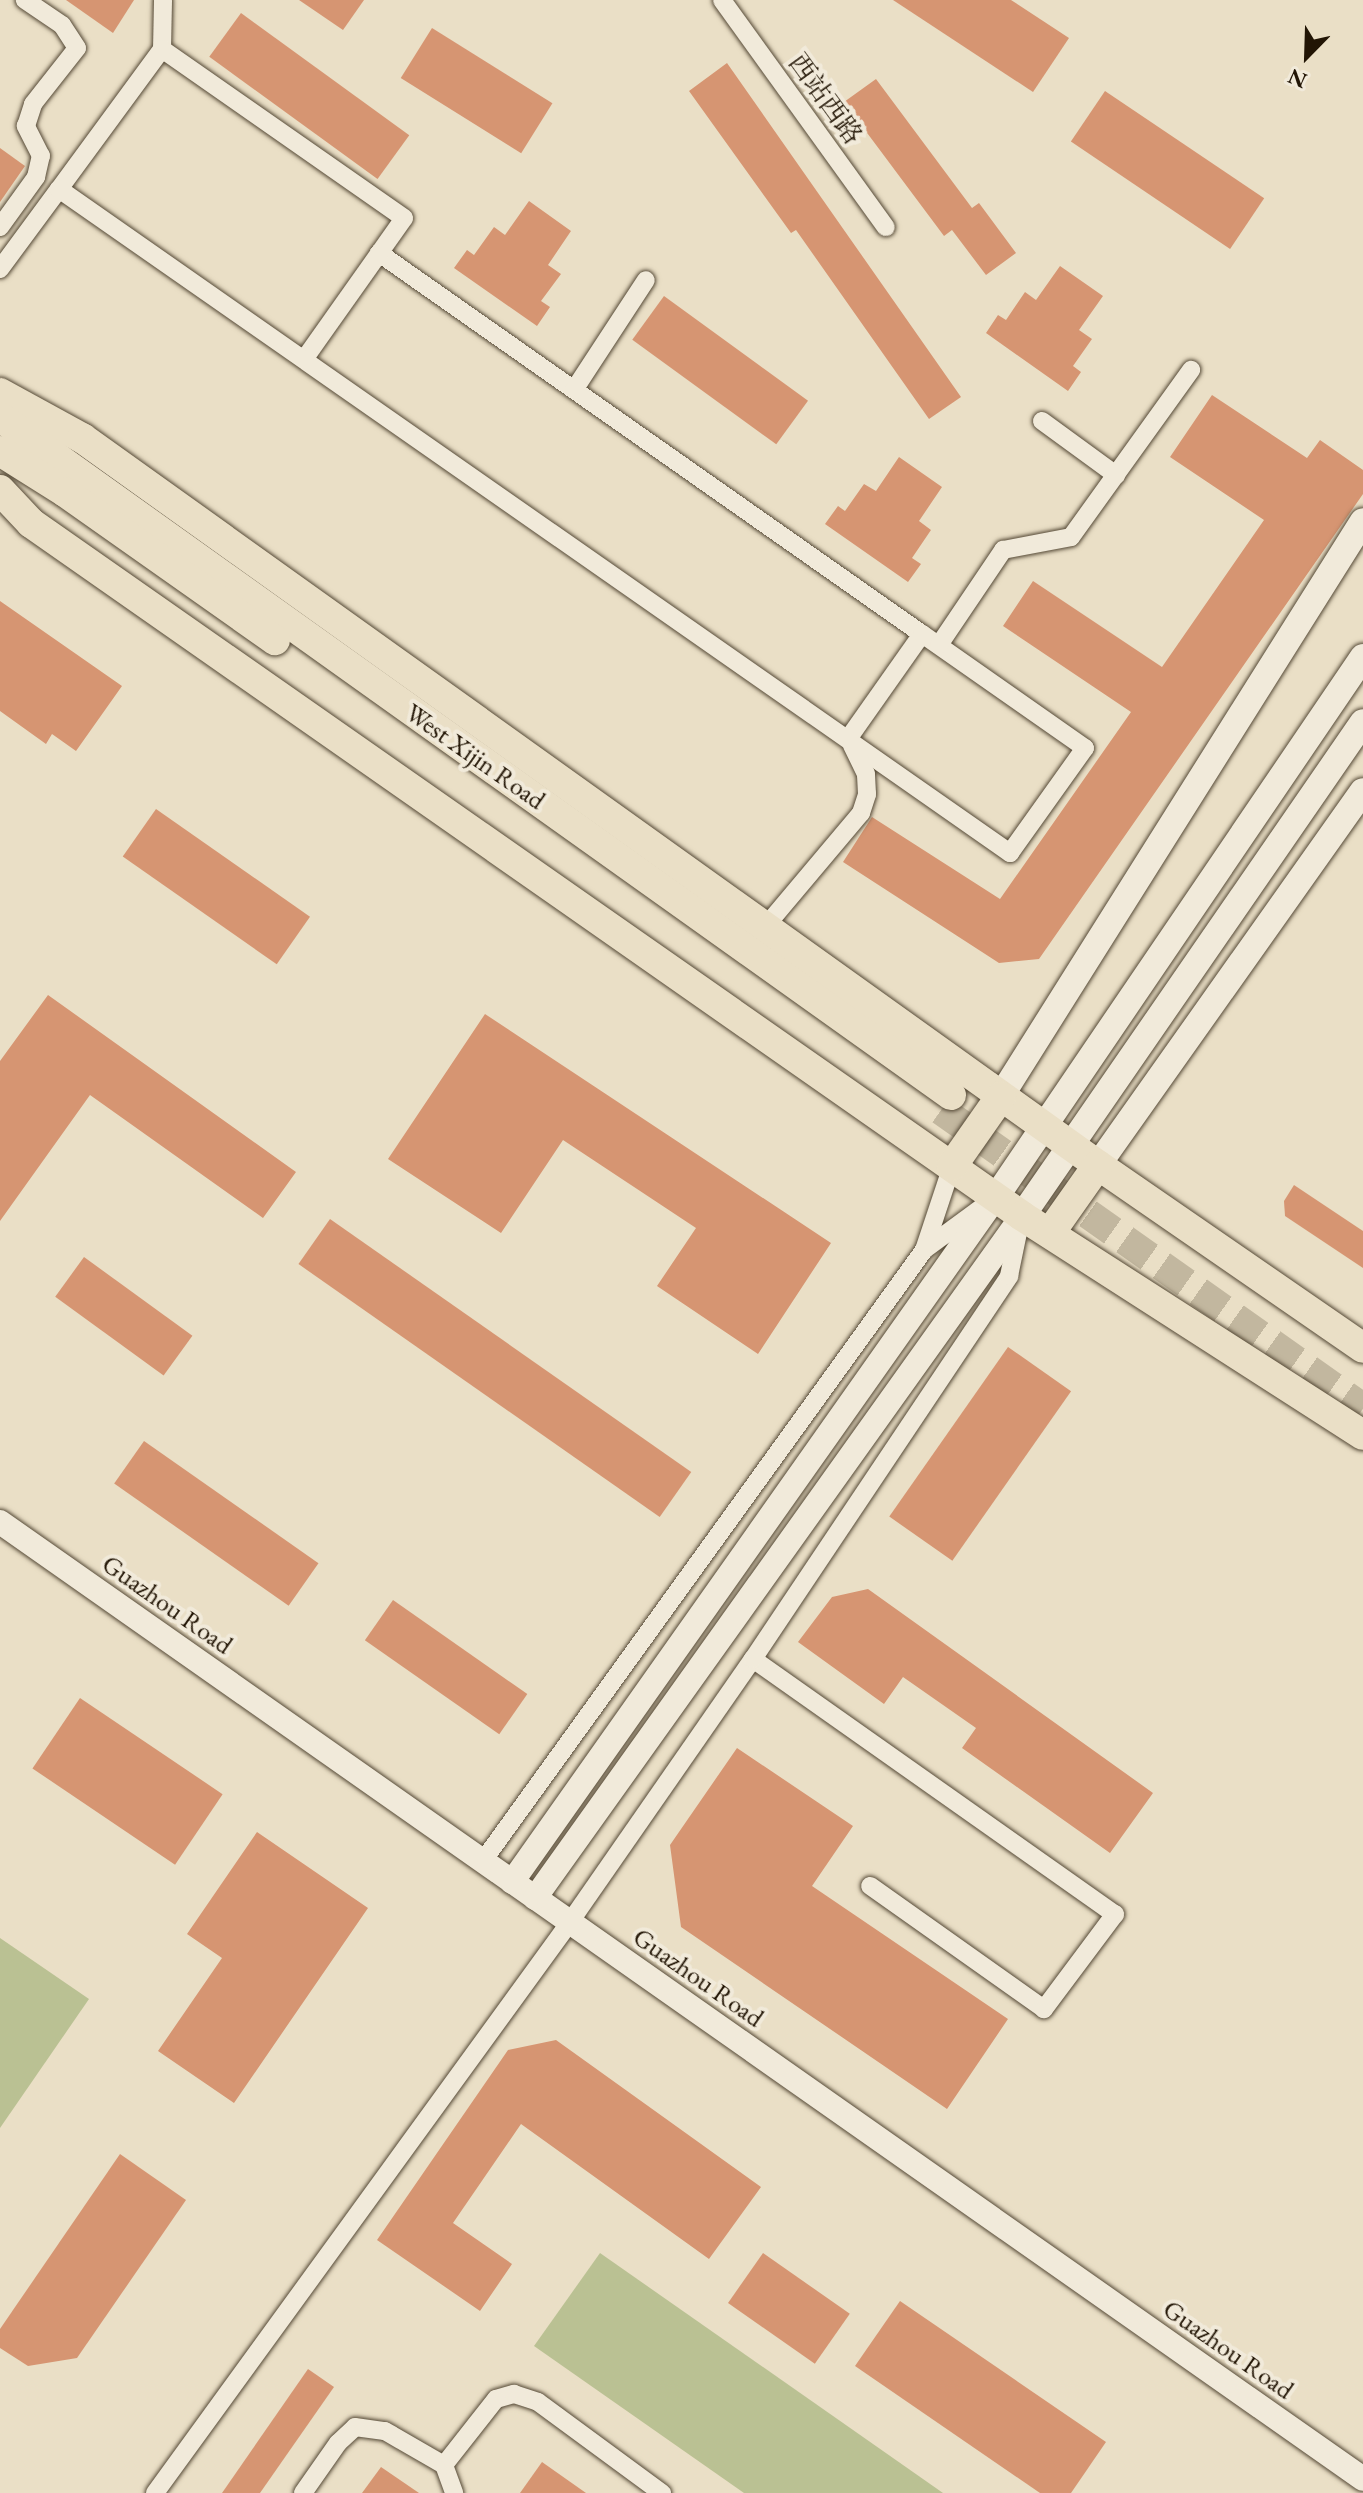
<!DOCTYPE html>
<meta charset="utf-8">
<style>
body{margin:0}
#map{position:relative;width:1363px;height:2493px;overflow:hidden;background:#eadfc6;font-family:"EB Garamond","Noto Serif SC",serif}
div>[style]{position:absolute}
.green>*{inset:0;background:#bac193}
.building>*{inset:0;background:#d69572;transform-origin:0 0}
.primary-tunnel>*{height:30px;margin-top:-15px;transform-origin:0;background:repeating-linear-gradient(90deg,#c2b79f 0 30px,transparent 0 45px)}
.roads{filter:drop-shadow(0 0 2px #544835) drop-shadow(0 0 2px #544835)}
.minor>*{height:18px;margin:-9px;padding:0 9px;transform-origin:9px;border-radius:9px;background:#f1eada}
.tertiary>*{height:24px;margin:-12px;padding:0 12px;transform-origin:12px;border-radius:12px;background:#f1eada}
.secondary>*{height:26px;margin:-13px;padding:0 13px;transform-origin:13px;border-radius:13px;background:#f1eada}
.primary>*{height:30px;margin:-15px;padding:0 15px;transform-origin:15px;border-radius:15px;background:#eadfc6}
span{translate:-50% -50%;white-space:nowrap;text-align:center;line-height:1.15;-webkit-text-stroke:8px #f1eada;paint-order:stroke}
.street-label{font-size:26px;color:#221505}
.north{position:absolute;left:1267px;top:16px;width:80px;height:80px;-webkit-text-stroke:6px #f1eada;paint-order:stroke;rotate:203deg;font-size:22px;font-weight:700;line-height:32px;text-align:center;color:#221505}
.north::after{content:'';display:block;margin:auto;width:28px;height:36px;background:#221505;clip-path:polygon(50% 0,100% 100%,50% 72%,0 100%)}
</style>
<div id="map">
<div class="green">
<i style="clip-path:polygon(0 1938px,89px 1999px,0 2128px)"></i>
<i style="clip-path:polygon(600px 2253px,943px 2493px,744px 2493px,534px 2346px)"></i>
</div>
<div class="building">
<i style="clip-path:polygon(66px 0,134px 0,113px 33px)"></i>
<i style="clip-path:polygon(299px 0,364px 0,343px 30px)"></i>
<i style="clip-path:polygon(893px 0,1011px 0,1069px 38px,1033px 92px)"></i>
<i style="left:241px;top:13px;width:208px;height:54px;rotate:36deg"></i>
<i style="left:432px;top:28px;width:142px;height:59px;rotate:32deg"></i>
<i style="clip-path:polygon(727px 63px,961px 397px,929px 419px,796px 230px,791px 233px,689px 91px)"></i>
<i style="clip-path:polygon(876px 79px,972px 208px,979px 203px,1016px 253px,986px 275px,952px 230px,944px 236px,844px 102px)"></i>
<i style="left:1105px;top:91px;width:192px;height:61px;rotate:34deg"></i>
<i style="clip-path:polygon(0 148px,25px 166px,0 202px)"></i>
<i style="clip-path:polygon(529px 201px,571px 231px,548px 265px,561px 274px,541px 301px,550px 307px,537px 326px,454px 268px,467px 250px,474px 255px,494px 227px,505px 235px)"></i>
<i style="clip-path:polygon(1060px 266px,1103px 296px,1079px 330px,1092px 339px,1073px 366px,1081px 372px,1068px 391px,986px 333px,998px 315px,1006px 320px,1025px 292px,1036px 300px)"></i>
<i style="left:664px;top:296px;width:178px;height:54px;rotate:36deg"></i>
<i style="clip-path:polygon(1212px 395px,1307px 458px,1320px 440px,1363px 470px,1363px 494px,1039px 959px,999px 963px,843px 862px,872px 817px,1000px 899px,1131px 712px,1003px 626px,1033px 581px,1162px 667px,1264px 520px,1170px 457px)"></i>
<i style="clip-path:polygon(899px 457px,942px 487px,919px 521px,931px 530px,912px 558px,921px 564px,908px 582px,825px 524px,838px 506px,845px 511px,864px 484px,876px 491px)"></i>
<i style="clip-path:polygon(0 601px,122px 686px,76px 751px,52px 734px,46px 744px,0 711px)"></i>
<i style="left:156px;top:809px;width:188px;height:58px;rotate:35deg"></i>
<i style="clip-path:polygon(48px 995px,296px 1172px,263px 1218px,90px 1095px,0 1221px,0 1061px)"></i>
<i style="clip-path:polygon(485px 1014px,831px 1243px,758px 1354px,657px 1286px,696px 1228px,563px 1140px,501px 1233px,388px 1159px)"></i>
<i style="clip-path:polygon(1294px 1185px,1363px 1231px,1363px 1268px,1285px 1216px,1284px 1201px)"></i>
<i style="left:330px;top:1219px;width:441px;height:55px;rotate:35deg"></i>
<i style="left:84px;top:1257px;width:134px;height:49px;rotate:36deg"></i>
<i style="left:1008px;top:1347px;width:77px;height:207px;rotate:35deg"></i>
<i style="left:144px;top:1441px;width:213px;height:52px;rotate:35deg"></i>
<i style="clip-path:polygon(868px 1589px,1153px 1793px,1110px 1853px,962px 1748px,976px 1728px,903px 1677px,884px 1704px,798px 1642px,832px 1597px)"></i>
<i style="left:393px;top:1600px;width:164px;height:49px;rotate:35deg"></i>
<i style="left:80px;top:1698px;width:172px;height:85px;rotate:34deg"></i>
<i style="clip-path:polygon(737px 1748px,853px 1826px,812px 1886px,1008px 2019px,947px 2109px,681px 1927px,670px 1845px)"></i>
<i style="clip-path:polygon(257px 1832px,368px 1908px,234px 2103px,158px 2051px,222px 1958px,187px 1934px)"></i>
<i style="clip-path:polygon(556px 2040px,761px 2187px,709px 2259px,521px 2124px,453px 2223px,512px 2264px,480px 2311px,377px 2240px,508px 2050px)"></i>
<i style="clip-path:polygon(120px 2154px,186px 2200px,77px 2358px,28px 2366px,0 2348px,0 2329px)"></i>
<i style="left:763px;top:2253px;width:106px;height:61px;rotate:35deg"></i>
<i style="clip-path:polygon(900px 2301px,1106px 2442px,1071px 2493px,1040px 2493px,855px 2366px)"></i>
<i style="clip-path:polygon(308px 2369px,334px 2387px,260px 2493px,222px 2493px)"></i>
<i style="clip-path:polygon(542px 2462px,586px 2493px,520px 2493px)"></i>
<i style="clip-path:polygon(381px 2467px,419px 2493px,362px 2493px)"></i>
</div>
<div class="primary-tunnel">
<i style="left:941px;top:1110px;width:517px;rotate:35.23deg"></i>
</div>
<div class="roads">
<div class="minor">
<i style="left:722px;top:0;width:280px;rotate:54.2deg"></i>
<i style="left:162px;top:49px;width:49px;rotate:-88.8deg"></i>
<i style="left:0;top:227px;width:62px;rotate:-54.2deg"></i>
<i style="left:36px;top:177px;width:22px;rotate:-77deg"></i>
<i style="left:41px;top:156px;width:34px;rotate:-117deg"></i>
<i style="left:26px;top:126px;width:23px;rotate:-72deg"></i>
<i style="left:33px;top:104px;width:71px;rotate:-51.8deg"></i>
<i style="left:77px;top:48px;width:27px;rotate:-123deg"></i>
<i style="left:62px;top:25px;width:45px;rotate:-146deg"></i>
<i style="left:379px;top:253px;width:663px;rotate:35.06deg"></i>
<i style="left:922px;top:634px;width:128px;rotate:125.2deg"></i>
<i style="left:0;top:269px;width:99px;rotate:-53.6deg"></i>
<i style="left:305px;top:358px;width:171px;rotate:-54.7deg"></i>
<i style="left:404px;top:218px;width:295px;rotate:-145.1deg"></i>
<i style="left:162px;top:49px;width:174px;rotate:126.3deg"></i>
<i style="left:59px;top:189px;width:1160px;rotate:34.92deg"></i>
<i style="left:1010px;top:853px;width:129px;rotate:-54.5deg"></i>
<i style="left:1085px;top:748px;width:199px;rotate:-145deg"></i>
<i style="left:574px;top:390px;width:131px;rotate:-56.8deg"></i>
<i style="left:1042px;top:421px;width:92px;rotate:36.1deg"></i>
<i style="left:939px;top:645px;width:115px;rotate:-56deg"></i>
<i style="left:1003px;top:550px;width:69px;rotate:-10.8deg"></i>
<i style="left:1071px;top:537px;width:206px;rotate:-54.3deg"></i>
<i style="left:765px;top:927px;width:149px;rotate:-49.9deg"></i>
<i style="left:861px;top:813px;width:20px;rotate:-72deg"></i>
<i style="left:867px;top:794px;width:20px;rotate:-93deg"></i>
<i style="left:866px;top:774px;width:32px;rotate:-116deg"></i>
<i style="left:924px;top:1250px;width:89px;rotate:-71.6deg"></i>
<i style="left:753px;top:1659px;width:443px;rotate:35.2deg"></i>
<i style="left:1115px;top:1914px;width:119px;rotate:126.8deg"></i>
<i style="left:1044px;top:2009px;width:213px;rotate:-144.7deg"></i>
<i style="left:483px;top:1861px;width:754px;rotate:-54.18deg"></i>
<i style="left:924px;top:1250px;width:74px;rotate:-36.3deg"></i>
<i style="left:444px;top:2465px;width:30px;rotate:70deg"></i>
<i style="left:155px;top:2493px;width:706px;rotate:-53.99deg"></i>
<i style="left:570px;top:1922px;width:320px;rotate:-55.2deg"></i>
<i style="left:753px;top:1659px;width:461px;rotate:-56.2deg"></i>
<i style="left:1009px;top:1276px;width:54px;rotate:-78.3deg"></i>
<i style="left:303px;top:2493px;width:61px;rotate:-55deg"></i>
<i style="left:338px;top:2443px;width:23px;rotate:-43deg"></i>
<i style="left:355px;top:2427px;width:30px;rotate:8deg"></i>
<i style="left:385px;top:2431px;width:68px;rotate:30deg"></i>
<i style="left:444px;top:2465px;width:84px;rotate:-51.8deg"></i>
<i style="left:496px;top:2399px;width:19px;rotate:-16deg"></i>
<i style="left:514px;top:2394px;width:25px;rotate:18deg"></i>
<i style="left:538px;top:2402px;width:154px;rotate:36.3deg"></i>
</div>
<div class="tertiary">
<i style="left:0;top:1522px;width:1665px;rotate:35.07deg"></i>
<i style="left:512px;top:1882px;width:839px;rotate:-54.76deg"></i>
<i style="left:535px;top:1898px;width:838px;rotate:-54.47deg"></i>
</div>
<div class="secondary">
<i style="left:1001px;top:1096px;width:679px;rotate:-57.81deg"></i>
<i style="left:1098px;top:1165px;width:458px;rotate:-54.7deg"></i>
<i style="left:996px;top:1197px;width:653px;rotate:-55.8deg"></i>
<i style="left:1022px;top:1216px;width:600px;rotate:-55.38deg"></i>
</div>
<div class="primary">
<i style="left:0;top:393px;width:94px;rotate:28.8deg"></i>
<i style="left:82px;top:438px;width:1249px;rotate:35.59deg"></i>
<i style="left:1098px;top:1165px;width:322px;rotate:34.6deg"></i>
<i style="left:0;top:417px;width:1168px;rotate:35.49deg"></i>
<i style="left:0;top:451px;width:77px;rotate:32.2deg"></i>
<i style="left:65px;top:492px;width:257px;rotate:35.2deg"></i>
<i style="left:0;top:490px;width:45px;rotate:46.8deg"></i>
<i style="left:31px;top:523px;width:1209px;rotate:34.96deg"></i>
<i style="left:1022px;top:1216px;width:405px;rotate:32.7deg"></i>
<i style="left:952px;top:1166px;width:85px;rotate:-55deg"></i>
<i style="left:1050px;top:1233px;width:83px;rotate:-54.8deg"></i>
</div>
</div>
<div class="street-label">
<span style="left:825px;top:99px;rotate:54deg">西站西路</span>
<span style="left:475px;top:757px;rotate:35deg">West Xijin Road</span>
<span style="left:167px;top:1605px;rotate:35deg">Guazhou Road</span>
<span style="left:698px;top:1978px;rotate:35deg">Guazhou Road</span>
<span style="left:1228px;top:2350px;rotate:35deg">Guazhou Road</span>
</div>
<div class="north">N</div>
</div>
